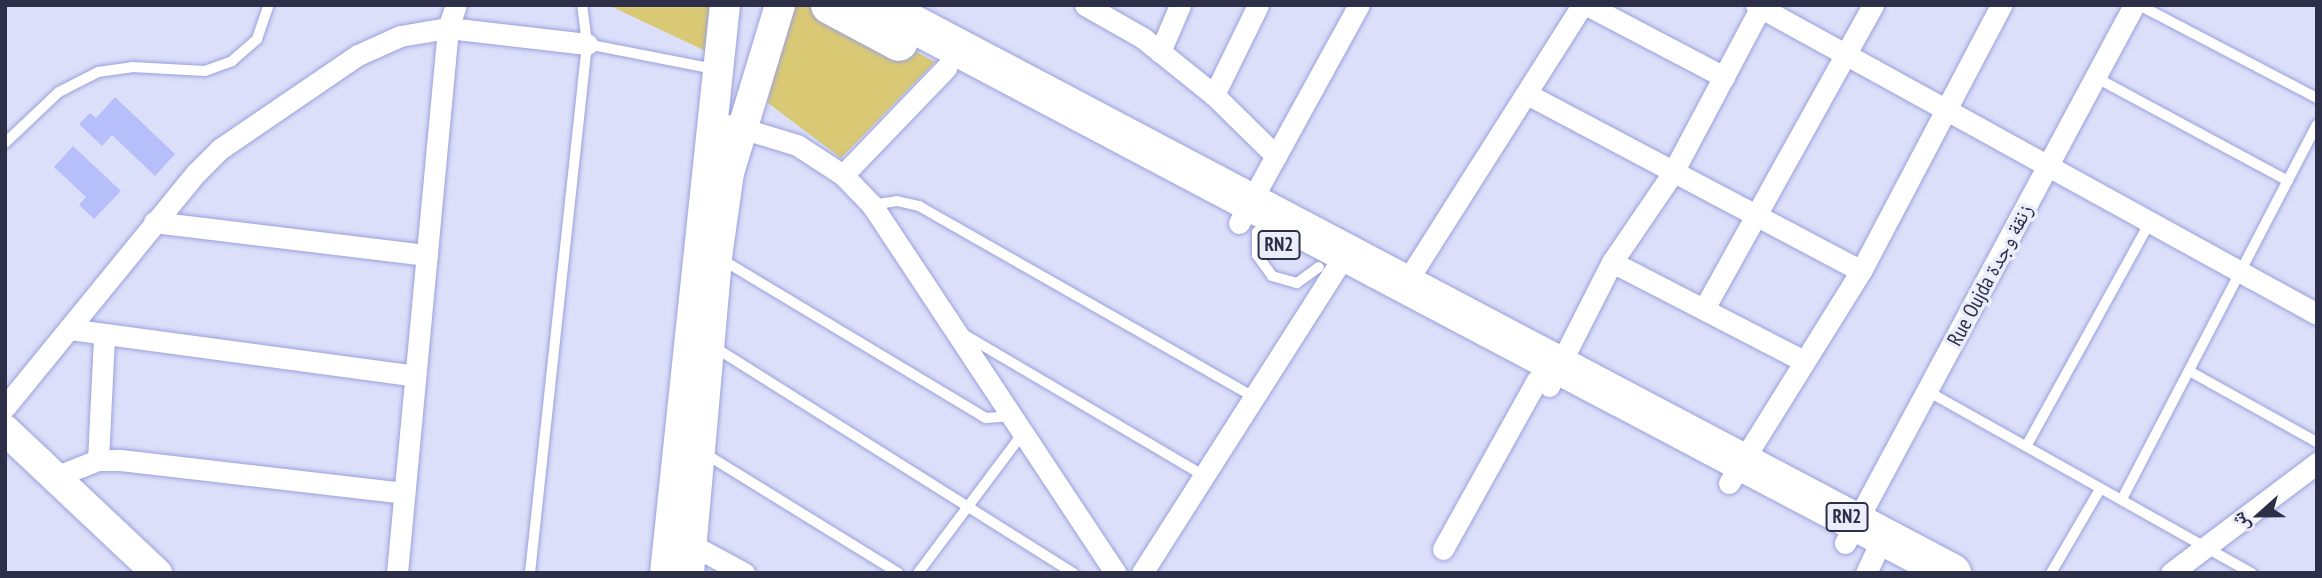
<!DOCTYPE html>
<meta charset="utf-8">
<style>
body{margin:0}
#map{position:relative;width:2322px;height:578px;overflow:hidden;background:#dcdff9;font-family:"PT Sans Narrow","Noto Naskh Arabic",sans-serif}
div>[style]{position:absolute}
.green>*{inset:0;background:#d9c975}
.building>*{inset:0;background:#b7bffb}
.roads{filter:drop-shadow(0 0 2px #9aa1dc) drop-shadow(0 0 2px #9aa1dc)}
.lane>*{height:10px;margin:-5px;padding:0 5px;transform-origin:5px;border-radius:5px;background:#fff}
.street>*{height:21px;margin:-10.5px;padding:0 10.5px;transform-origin:10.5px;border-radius:10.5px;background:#fff}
.secondary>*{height:30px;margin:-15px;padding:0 15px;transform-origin:15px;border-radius:15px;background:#fff}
.highway>*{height:38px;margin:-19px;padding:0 19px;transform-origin:19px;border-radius:19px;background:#fff}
span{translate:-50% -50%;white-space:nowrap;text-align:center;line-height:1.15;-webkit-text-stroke:7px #ebedfa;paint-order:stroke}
.shield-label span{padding:2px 5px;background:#ebedfa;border:2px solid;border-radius:5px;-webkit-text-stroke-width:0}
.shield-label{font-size:19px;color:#2c2f47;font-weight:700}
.street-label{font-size:21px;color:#2c2f47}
.frame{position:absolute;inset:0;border:7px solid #2c2f47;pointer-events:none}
.north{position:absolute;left:2224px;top:480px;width:70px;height:70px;-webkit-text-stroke:5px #ebedfa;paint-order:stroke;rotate:249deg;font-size:19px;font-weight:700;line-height:28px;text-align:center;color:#2c2f47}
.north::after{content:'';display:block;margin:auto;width:24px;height:32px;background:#2c2f47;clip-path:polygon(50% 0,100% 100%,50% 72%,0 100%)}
</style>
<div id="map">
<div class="green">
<i style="clip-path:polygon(608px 5px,715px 5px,710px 53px)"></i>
<i style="clip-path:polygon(786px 5px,830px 5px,935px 62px,841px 158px,768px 103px)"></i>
</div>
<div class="building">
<i style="clip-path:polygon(115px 97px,175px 154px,155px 176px,112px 135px,102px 146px,79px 124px,90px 113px,96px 118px)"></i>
<i style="clip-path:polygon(73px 146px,121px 191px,94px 219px,79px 205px,86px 197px,54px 167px)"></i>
</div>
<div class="roads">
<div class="lane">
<i style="left:2139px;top:5px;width:201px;rotate:27.6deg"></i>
<i style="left:587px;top:44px;width:130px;rotate:11.1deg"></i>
<i style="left:2095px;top:77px;width:219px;rotate:28.3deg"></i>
<i style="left:5px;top:143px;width:74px;rotate:-43.4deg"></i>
<i style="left:59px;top:92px;width:44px;rotate:-27.1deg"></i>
<i style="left:98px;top:72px;width:34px;rotate:-8deg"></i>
<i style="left:132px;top:67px;width:73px;rotate:3.1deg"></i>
<i style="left:205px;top:71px;width:29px;rotate:-20deg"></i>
<i style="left:232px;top:61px;width:33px;rotate:-41deg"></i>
<i style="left:257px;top:39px;width:36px;rotate:-71deg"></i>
<i style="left:872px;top:205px;width:25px;rotate:-9deg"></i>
<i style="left:897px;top:201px;width:23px;rotate:13deg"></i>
<i style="left:919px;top:206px;width:388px;rotate:29.7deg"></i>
<i style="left:1257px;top:232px;width:23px;rotate:90deg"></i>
<i style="left:1257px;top:255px;width:26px;rotate:54deg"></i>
<i style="left:1272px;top:276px;width:26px;rotate:16deg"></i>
<i style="left:1297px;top:283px;width:27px;rotate:-36deg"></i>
<i style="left:721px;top:259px;width:309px;rotate:31deg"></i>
<i style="left:986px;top:418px;width:26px;rotate:-4deg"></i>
<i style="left:965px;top:335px;width:277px;rotate:30.5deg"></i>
<i style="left:711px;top:345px;width:428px;rotate:32.2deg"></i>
<i style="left:2191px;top:372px;width:144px;rotate:29.1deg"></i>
<i style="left:1929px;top:392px;width:370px;rotate:29.3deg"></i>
<i style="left:2028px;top:443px;width:252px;rotate:-61.1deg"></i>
<i style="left:704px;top:453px;width:228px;rotate:31.7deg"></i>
<i style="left:2122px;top:499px;width:422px;rotate:-62.5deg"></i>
<i style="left:530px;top:573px;width:532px;rotate:-83.85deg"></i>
<i style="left:587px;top:44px;width:39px;rotate:-97deg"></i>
<i style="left:918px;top:573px;width:175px;rotate:-53.1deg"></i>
<i style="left:2051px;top:573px;width:97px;rotate:-59.7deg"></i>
</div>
<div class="street">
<i style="left:1085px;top:5px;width:67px;rotate:29.6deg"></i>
<i style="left:1143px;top:38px;width:91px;rotate:38.8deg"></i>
<i style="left:1214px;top:95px;width:87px;rotate:44.5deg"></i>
<i style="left:1587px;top:5px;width:155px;rotate:27.7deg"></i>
<i style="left:1756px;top:5px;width:640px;rotate:28.85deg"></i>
<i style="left:1160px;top:52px;width:51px;rotate:-66.9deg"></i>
<i style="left:1527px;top:94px;width:378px;rotate:27.9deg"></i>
<i style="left:1214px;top:95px;width:100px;rotate:-63.9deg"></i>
<i style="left:731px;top:125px;width:69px;rotate:16.9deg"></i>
<i style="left:797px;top:145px;width:55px;rotate:33.1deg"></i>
<i style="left:843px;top:175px;width:42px;rotate:46deg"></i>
<i style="left:872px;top:205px;width:442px;rotate:56.5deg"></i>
<i style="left:843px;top:175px;width:149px;rotate:-46.1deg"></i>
<i style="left:154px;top:222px;width:275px;rotate:6.9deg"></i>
<i style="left:1239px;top:223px;width:249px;rotate:-61.2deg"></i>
<i style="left:1612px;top:262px;width:216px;rotate:27.3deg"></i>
<i style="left:1405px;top:284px;width:330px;rotate:-57.6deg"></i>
<i style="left:1705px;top:307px;width:346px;rotate:-60.9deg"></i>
<i style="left:69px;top:329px;width:349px;rotate:7.7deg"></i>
<i style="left:1549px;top:386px;width:139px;rotate:-63.1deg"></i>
<i style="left:1612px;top:262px;width:107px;rotate:-55.7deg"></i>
<i style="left:1672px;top:174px;width:191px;rotate:-62deg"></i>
<i style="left:5px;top:407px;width:303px;rotate:-50.8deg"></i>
<i style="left:197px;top:172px;width:33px;rotate:-45deg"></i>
<i style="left:220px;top:149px;width:167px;rotate:-34.3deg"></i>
<i style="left:358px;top:55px;width:46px;rotate:-24.3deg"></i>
<i style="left:400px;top:36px;width:49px;rotate:-9.5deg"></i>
<i style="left:448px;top:28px;width:140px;rotate:6.6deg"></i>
<i style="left:98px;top:460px;width:124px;rotate:-87.2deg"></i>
<i style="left:55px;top:477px;width:46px;rotate:-21.6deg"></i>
<i style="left:98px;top:460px;width:22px"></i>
<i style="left:120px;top:460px;width:286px;rotate:6.6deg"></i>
<i style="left:1729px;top:483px;width:250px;rotate:-58.1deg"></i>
<i style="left:1861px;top:271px;width:301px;rotate:-62.2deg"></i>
<i style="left:681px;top:539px;width:72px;rotate:28.4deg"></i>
<i style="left:1845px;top:543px;width:611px;rotate:-61.76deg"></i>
<i style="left:1443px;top:549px;width:193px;rotate:-60.9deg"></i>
<i style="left:397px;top:573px;width:547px;rotate:-84.65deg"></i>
<i style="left:448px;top:28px;width:24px;rotate:-71deg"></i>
<i style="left:1142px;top:573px;width:378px;rotate:-57.5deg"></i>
<i style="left:1866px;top:573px;width:40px;rotate:-65deg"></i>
<i style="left:2171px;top:573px;width:183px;rotate:-37deg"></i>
</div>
<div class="secondary">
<i style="left:5px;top:430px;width:209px;rotate:43.3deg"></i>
<i style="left:665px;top:573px;width:571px;rotate:-83.97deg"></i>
<i style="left:689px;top:573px;width:317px;rotate:-84.9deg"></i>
<i style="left:717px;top:257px;width:85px;rotate:-81.9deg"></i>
<i style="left:729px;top:173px;width:176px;rotate:-73.1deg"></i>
</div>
<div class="highway">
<i style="left:830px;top:5px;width:78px;rotate:28.2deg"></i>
<i style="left:877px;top:5px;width:1216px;rotate:27.85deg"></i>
</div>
</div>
<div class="shield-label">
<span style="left:1279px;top:245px">RN2</span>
<span style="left:1847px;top:517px">RN2</span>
</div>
<div class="street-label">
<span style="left:1990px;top:275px;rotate:-62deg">Rue Oujda زنقة وجدة</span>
</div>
<div class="frame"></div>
<div class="north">ش</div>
</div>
